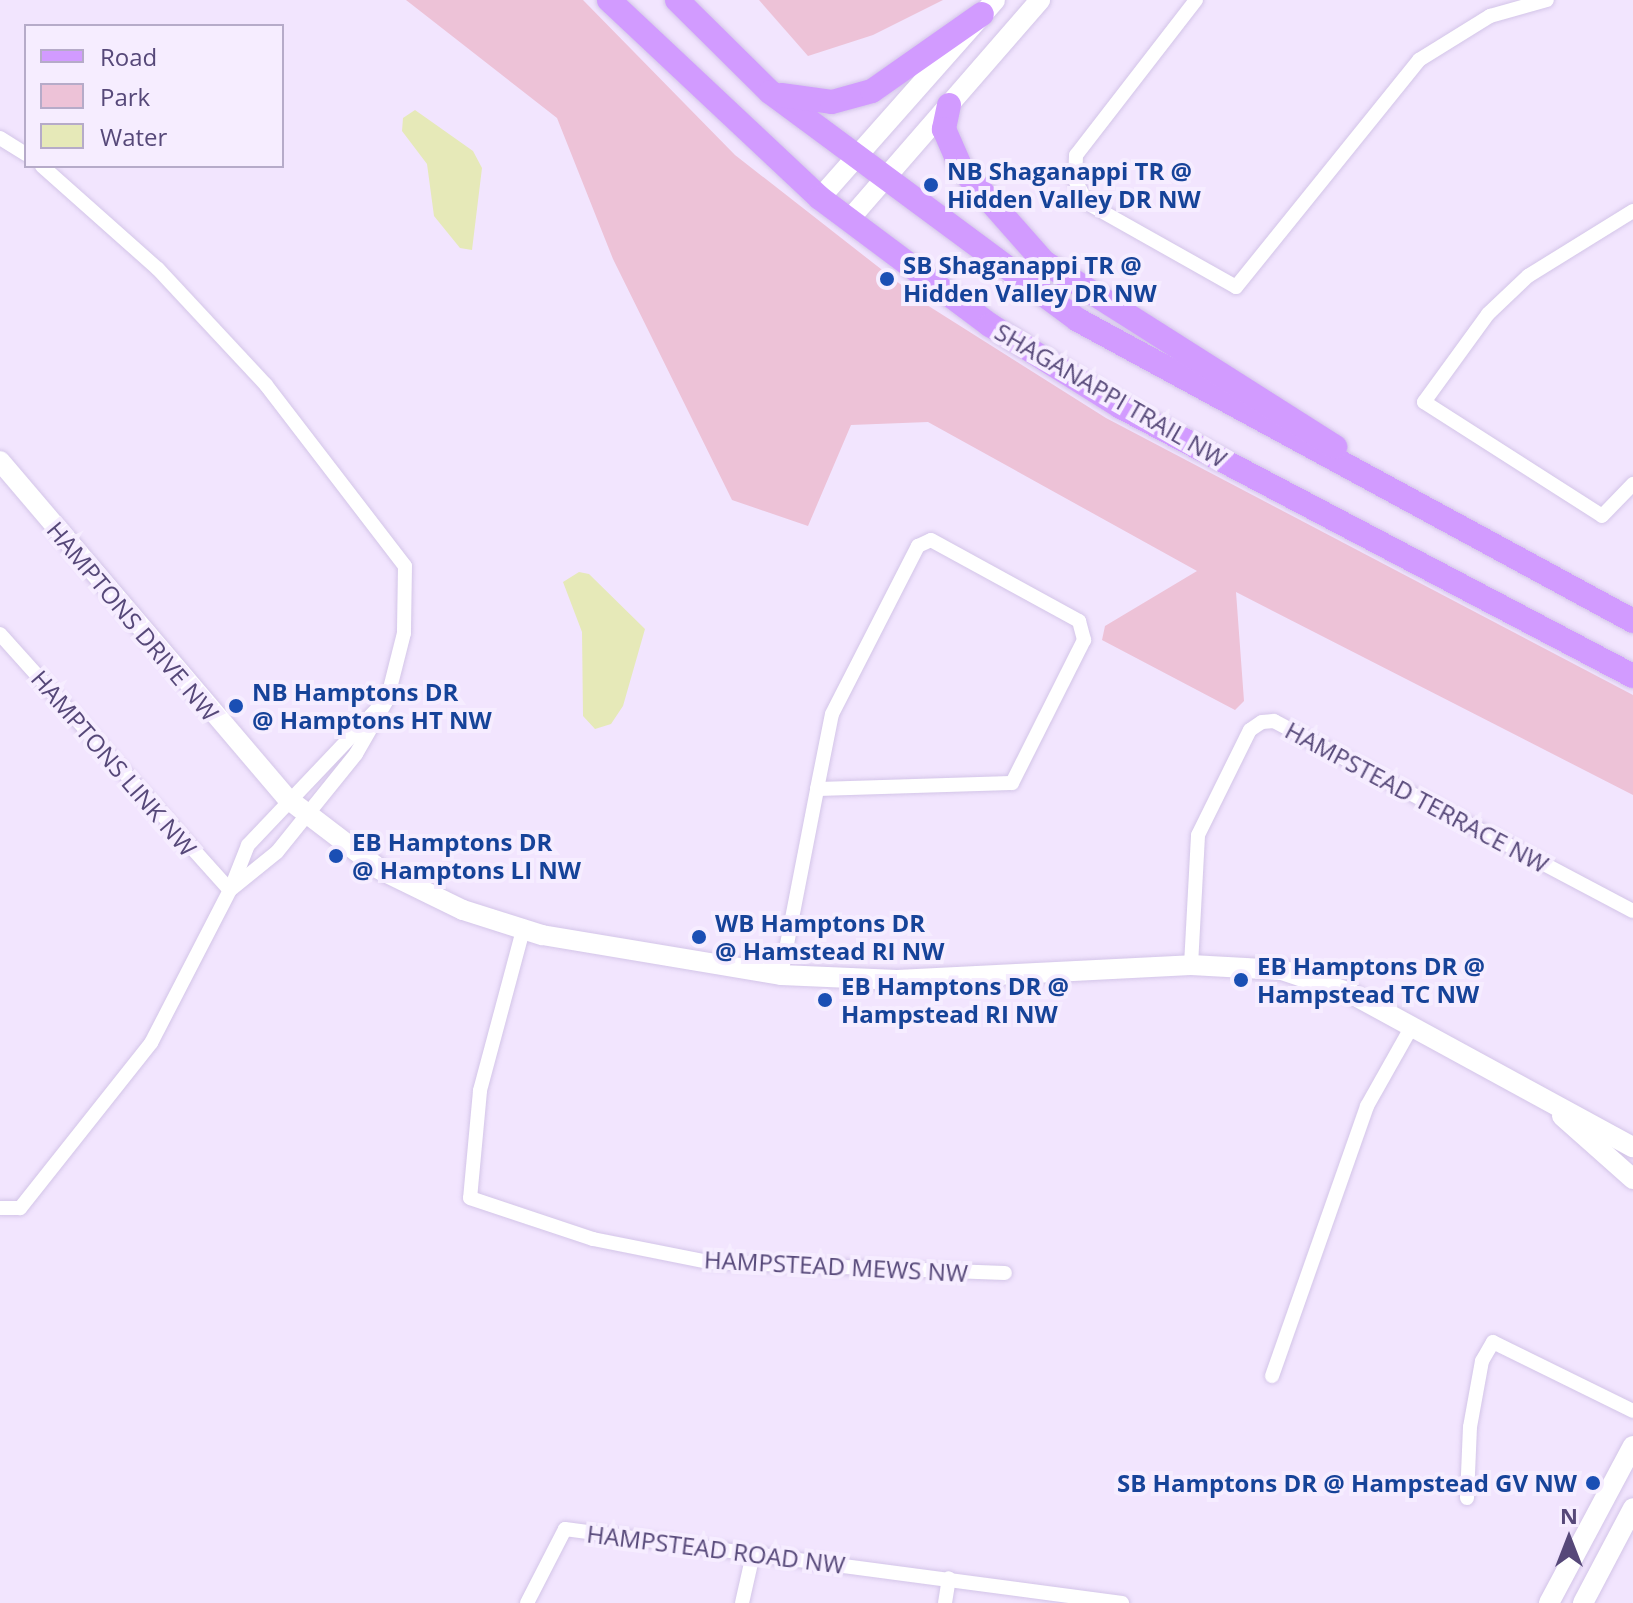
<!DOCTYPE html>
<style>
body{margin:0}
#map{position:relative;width:1633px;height:1603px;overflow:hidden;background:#f2e5fe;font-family:"Open Sans",sans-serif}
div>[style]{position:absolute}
.green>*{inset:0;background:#edc2d7}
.water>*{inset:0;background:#e6e9b8}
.roads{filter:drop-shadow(0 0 2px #d3c5e8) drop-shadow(0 0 2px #d3c5e8)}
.street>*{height:14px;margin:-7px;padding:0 7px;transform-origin:7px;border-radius:7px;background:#fff}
.secondary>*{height:20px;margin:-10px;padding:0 10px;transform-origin:10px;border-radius:10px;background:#fff}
.primary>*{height:24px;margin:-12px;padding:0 12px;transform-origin:12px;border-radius:12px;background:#d29bff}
.dots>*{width:22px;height:22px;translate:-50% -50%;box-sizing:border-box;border:4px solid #f6edff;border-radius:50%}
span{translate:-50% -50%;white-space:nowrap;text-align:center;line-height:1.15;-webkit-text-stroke:8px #f6edff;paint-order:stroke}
.transit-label{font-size:24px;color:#164399;font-weight:700}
.left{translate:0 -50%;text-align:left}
.right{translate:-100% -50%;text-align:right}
.street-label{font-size:24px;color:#564879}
.legend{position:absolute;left:24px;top:24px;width:260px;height:144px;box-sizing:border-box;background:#f6edff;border:2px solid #b6abc9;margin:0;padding:10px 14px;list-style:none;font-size:24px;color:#564879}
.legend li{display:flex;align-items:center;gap:16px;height:40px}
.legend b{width:40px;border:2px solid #b6abc9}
.north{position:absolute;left:1529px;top:1499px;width:80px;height:80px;-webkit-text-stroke:6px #f6edff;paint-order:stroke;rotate:0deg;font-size:22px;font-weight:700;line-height:32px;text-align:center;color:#564879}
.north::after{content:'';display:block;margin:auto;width:28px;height:36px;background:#564879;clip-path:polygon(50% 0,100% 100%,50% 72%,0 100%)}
</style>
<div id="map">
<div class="green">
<i style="clip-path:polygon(406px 0,583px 0,735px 155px,927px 305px,1106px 418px,1633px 695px,1633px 795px,1236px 592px,1244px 701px,1235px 710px,1102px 640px,1105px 626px,1197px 571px,928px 422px,851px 425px,808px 526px,732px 500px,613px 259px,557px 118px)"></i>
<i style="clip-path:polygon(759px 0,943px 0,873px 35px,808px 56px)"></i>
</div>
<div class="water">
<i style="clip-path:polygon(415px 110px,473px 151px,482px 168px,472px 250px,460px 248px,434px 216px,427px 164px,402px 131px,403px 118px)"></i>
<i style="clip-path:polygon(579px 572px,589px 574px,645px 629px,623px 706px,611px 724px,595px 729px,583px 716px,582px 632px,563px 582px)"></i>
</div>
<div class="roads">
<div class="street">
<i style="left:1196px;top:0;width:196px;rotate:127.7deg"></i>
<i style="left:1076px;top:155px;width:25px;rotate:92deg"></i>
<i style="left:1075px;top:180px;width:26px;rotate:62deg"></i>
<i style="left:1087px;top:203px;width:171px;rotate:29.4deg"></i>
<i style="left:1236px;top:287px;width:292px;rotate:-51.1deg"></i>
<i style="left:1419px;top:60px;width:84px;rotate:-31.8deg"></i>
<i style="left:1490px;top:16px;width:59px;rotate:-15.7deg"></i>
<i style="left:0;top:138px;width:31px;rotate:32deg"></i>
<i style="left:42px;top:166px;width:155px;rotate:41.6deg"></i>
<i style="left:158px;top:269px;width:158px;rotate:47deg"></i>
<i style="left:266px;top:385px;width:228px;rotate:52.5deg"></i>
<i style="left:405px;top:566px;width:67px;rotate:90.9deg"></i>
<i style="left:404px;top:633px;width:69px;rotate:104.2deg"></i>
<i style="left:387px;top:700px;width:62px;rotate:119.9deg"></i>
<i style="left:356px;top:754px;width:126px;rotate:128.9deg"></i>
<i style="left:277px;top:852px;width:60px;rotate:141deg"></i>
<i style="left:1633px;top:211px;width:123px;rotate:148.2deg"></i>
<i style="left:1528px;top:276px;width:55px;rotate:136.5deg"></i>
<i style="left:1488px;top:314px;width:109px;rotate:126deg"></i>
<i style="left:1424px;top:402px;width:211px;rotate:32.6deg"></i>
<i style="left:1602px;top:516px;width:45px;rotate:-45.9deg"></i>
<i style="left:0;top:634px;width:344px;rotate:48.1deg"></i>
<i style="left:230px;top:890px;width:172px;rotate:117.3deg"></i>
<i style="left:151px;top:1043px;width:211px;rotate:128.4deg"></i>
<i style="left:20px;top:1208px;width:20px;rotate:180deg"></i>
<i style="left:231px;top:888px;width:46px;rotate:-68.4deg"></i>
<i style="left:248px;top:845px;width:189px;rotate:-46.5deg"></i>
<i style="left:523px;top:930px;width:167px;rotate:105deg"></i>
<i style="left:480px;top:1091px;width:107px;rotate:95.3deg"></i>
<i style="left:470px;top:1198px;width:130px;rotate:18.4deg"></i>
<i style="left:593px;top:1239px;width:117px;rotate:11.3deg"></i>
<i style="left:708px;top:1262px;width:297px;rotate:2.1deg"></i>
<i style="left:1191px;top:965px;width:130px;rotate:-86.9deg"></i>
<i style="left:1198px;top:835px;width:117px;rotate:-63.7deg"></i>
<i style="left:1250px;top:730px;width:14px;rotate:-34deg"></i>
<i style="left:1262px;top:722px;width:12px;rotate:-5deg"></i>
<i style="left:1274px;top:721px;width:406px;rotate:27.9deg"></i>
<i style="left:781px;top:975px;width:189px;rotate:-79deg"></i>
<i style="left:817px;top:789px;width:76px;rotate:-78.7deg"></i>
<i style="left:832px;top:714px;width:189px;rotate:-62.9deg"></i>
<i style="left:918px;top:546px;width:14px;rotate:-25deg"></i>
<i style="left:931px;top:540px;width:169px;rotate:28.7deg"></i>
<i style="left:1079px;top:621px;width:20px;rotate:75deg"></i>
<i style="left:1084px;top:640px;width:160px;rotate:116.7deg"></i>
<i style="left:1012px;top:783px;width:195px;rotate:178.2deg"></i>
<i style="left:1272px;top:1376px;width:286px;rotate:-70.6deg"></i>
<i style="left:1367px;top:1106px;width:90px;rotate:-60.6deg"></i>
<i style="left:1467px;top:1498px;width:71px;rotate:-87.6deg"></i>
<i style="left:1470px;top:1427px;width:67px;rotate:-79.7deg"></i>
<i style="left:1482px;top:1361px;width:22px;rotate:-60deg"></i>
<i style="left:1493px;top:1342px;width:156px;rotate:26.2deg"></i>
<i style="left:527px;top:1603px;width:83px;rotate:-62.8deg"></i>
<i style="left:565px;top:1529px;width:562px;rotate:7.57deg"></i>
<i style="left:742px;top:1603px;width:50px;rotate:-77.3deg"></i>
<i style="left:945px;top:1603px;width:25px;rotate:-81deg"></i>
</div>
<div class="secondary">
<i style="left:820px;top:198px;width:264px;rotate:-48.5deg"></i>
<i style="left:848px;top:221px;width:293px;rotate:-49deg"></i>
<i style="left:0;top:461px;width:444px;rotate:49.6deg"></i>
<i style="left:288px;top:799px;width:117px;rotate:37.4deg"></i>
<i style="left:381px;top:870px;width:91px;rotate:26deg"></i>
<i style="left:463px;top:910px;width:83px;rotate:17.6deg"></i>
<i style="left:542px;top:935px;width:242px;rotate:9.5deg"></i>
<i style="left:781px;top:975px;width:116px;rotate:2.5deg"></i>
<i style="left:897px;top:980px;width:294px;rotate:-2.9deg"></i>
<i style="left:1191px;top:965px;width:91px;rotate:3.1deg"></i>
<i style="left:1282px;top:970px;width:72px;rotate:18.7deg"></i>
<i style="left:1350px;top:993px;width:322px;rotate:28.6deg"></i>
<i style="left:1562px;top:1116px;width:95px;rotate:41.6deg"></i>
<i style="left:1549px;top:1603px;width:178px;rotate:-61.9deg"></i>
<i style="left:1583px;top:1603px;width:107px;rotate:-62.2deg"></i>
</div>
<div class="primary">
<i style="left:609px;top:0;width:289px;rotate:43.2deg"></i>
<i style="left:820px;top:198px;width:212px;rotate:36.8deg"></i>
<i style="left:990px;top:325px;width:155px;rotate:32deg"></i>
<i style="left:1121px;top:407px;width:578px;rotate:27.72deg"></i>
<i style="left:677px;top:0;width:131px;rotate:44.7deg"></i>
<i style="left:770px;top:92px;width:383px;rotate:36.5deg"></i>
<i style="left:1078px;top:320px;width:631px;rotate:28.47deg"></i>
<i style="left:781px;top:95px;width:51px;rotate:7.8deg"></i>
<i style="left:832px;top:102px;width:41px;rotate:-15.4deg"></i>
<i style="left:872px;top:91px;width:134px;rotate:-35deg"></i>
<i style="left:949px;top:105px;width:25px;rotate:102deg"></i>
<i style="left:944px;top:129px;width:43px;rotate:66.4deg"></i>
<i style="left:961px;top:168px;width:125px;rotate:48.6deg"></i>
<i style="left:1044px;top:262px;width:345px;rotate:32.4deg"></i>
</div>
</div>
<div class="dots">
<i style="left:931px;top:185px;background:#1a4fb4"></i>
<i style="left:887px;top:279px;background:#1a4fb4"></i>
<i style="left:236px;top:706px;background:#1a4fb4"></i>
<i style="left:336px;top:856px;background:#1a4fb4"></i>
<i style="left:699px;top:937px;background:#1a4fb4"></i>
<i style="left:1241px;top:980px;background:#1a4fb4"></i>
<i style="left:825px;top:1000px;background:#1a4fb4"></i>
<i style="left:1593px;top:1483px;background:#1a4fb4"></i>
</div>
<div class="transit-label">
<span class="left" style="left:947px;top:185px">NB Shaganappi TR @<br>Hidden Valley DR NW</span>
<span class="left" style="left:903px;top:279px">SB Shaganappi TR @<br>Hidden Valley DR NW</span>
<span class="left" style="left:252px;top:706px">NB Hamptons DR<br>@ Hamptons HT NW</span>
<span class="left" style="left:352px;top:856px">EB Hamptons DR<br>@ Hamptons LI NW</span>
<span class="left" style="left:715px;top:937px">WB Hamptons DR<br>@ Hamstead RI NW</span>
<span class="left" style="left:1257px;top:980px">EB Hamptons DR @<br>Hampstead TC NW</span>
<span class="left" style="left:841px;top:1000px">EB Hamptons DR @<br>Hampstead RI NW</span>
<span class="right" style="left:1577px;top:1483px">SB Hamptons DR @ Hampstead GV NW</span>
</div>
<div class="street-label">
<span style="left:1111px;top:395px;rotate:30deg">SHAGANAPPI TRAIL NW</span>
<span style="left:133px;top:621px;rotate:50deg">HAMPTONS DRIVE NW</span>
<span style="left:114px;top:763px;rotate:49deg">HAMPTONS LINK NW</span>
<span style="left:1417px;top:797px;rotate:28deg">HAMPSTEAD TERRACE NW</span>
<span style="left:836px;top:1266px;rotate:3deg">HAMPSTEAD MEWS NW</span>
<span style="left:716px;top:1549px;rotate:7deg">HAMPSTEAD ROAD NW</span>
</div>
<ul class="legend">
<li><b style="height:10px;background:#d29bff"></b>Road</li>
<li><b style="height:22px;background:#edc2d7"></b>Park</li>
<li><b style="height:22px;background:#e6e9b8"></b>Water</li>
</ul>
<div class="north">N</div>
</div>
